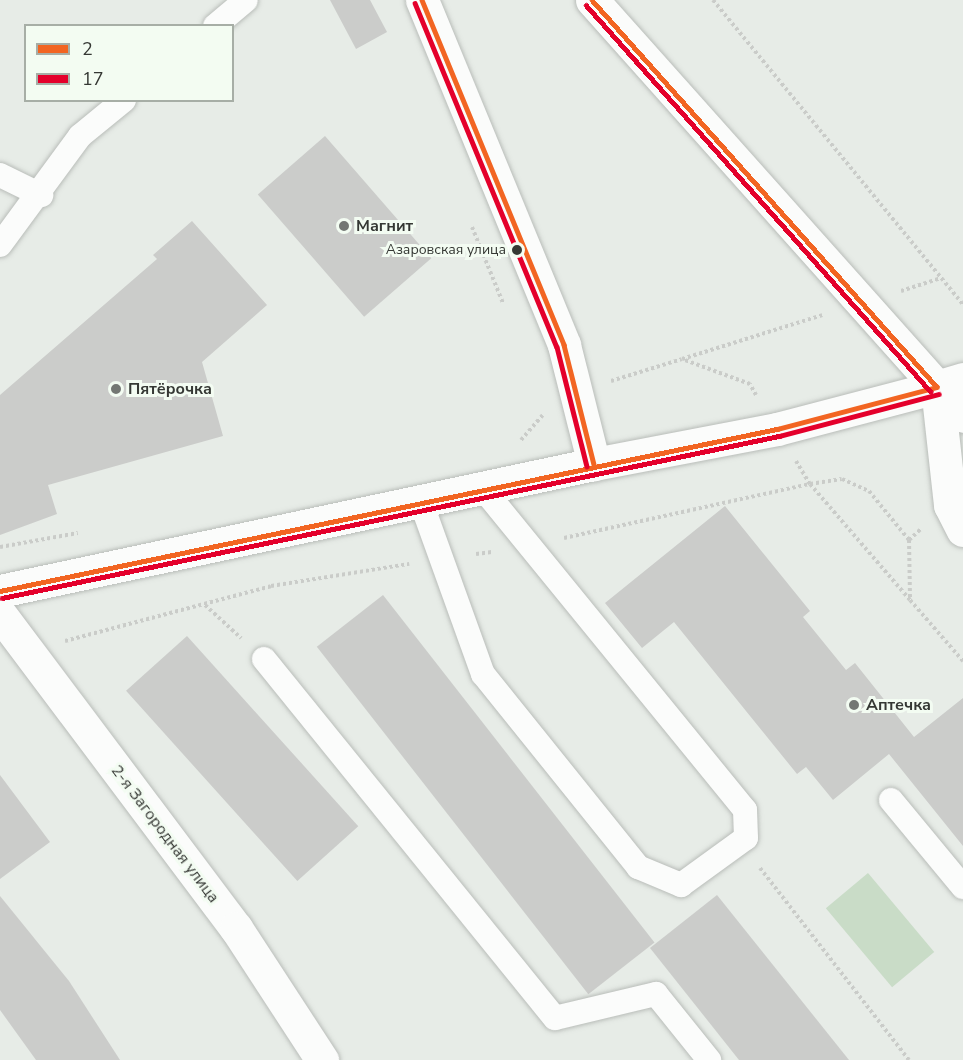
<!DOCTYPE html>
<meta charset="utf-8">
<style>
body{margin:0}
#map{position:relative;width:963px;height:1060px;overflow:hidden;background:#e7ece7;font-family:"Nunito Sans",sans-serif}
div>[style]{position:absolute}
.green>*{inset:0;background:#c9dcc7;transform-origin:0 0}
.building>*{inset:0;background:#cbccca;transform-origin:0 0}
.path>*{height:4px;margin-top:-2px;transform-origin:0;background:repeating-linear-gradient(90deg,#caccc9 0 3px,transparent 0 6px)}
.roads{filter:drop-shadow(0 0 2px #b9bdb9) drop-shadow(0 0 2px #b9bdb9)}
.service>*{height:24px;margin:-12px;padding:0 12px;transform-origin:12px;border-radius:12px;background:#fbfcfb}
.minor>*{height:33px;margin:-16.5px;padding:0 16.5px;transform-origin:16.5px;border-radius:16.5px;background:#fbfcfb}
.tertiary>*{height:33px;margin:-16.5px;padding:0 16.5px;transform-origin:16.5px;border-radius:16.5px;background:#fbfcfb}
.secondary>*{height:33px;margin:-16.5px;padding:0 16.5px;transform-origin:16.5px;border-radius:16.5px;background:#fbfcfb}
.primary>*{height:33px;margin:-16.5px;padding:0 16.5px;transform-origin:16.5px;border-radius:16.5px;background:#fbfcfb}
.bus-1>*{height:4.5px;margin:-2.25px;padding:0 2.25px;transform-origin:2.25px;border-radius:2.25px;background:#f26522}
.bus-2>*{height:4.5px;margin:-2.25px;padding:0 2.25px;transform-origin:2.25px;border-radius:2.25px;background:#e4002b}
.dots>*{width:16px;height:16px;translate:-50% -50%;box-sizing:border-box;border:3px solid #f3fcf2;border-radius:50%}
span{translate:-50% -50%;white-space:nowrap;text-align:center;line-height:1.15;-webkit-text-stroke:6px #f3fcf2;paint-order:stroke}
.bus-label{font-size:14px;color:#353834}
.right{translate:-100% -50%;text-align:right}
.poi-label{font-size:16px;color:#353834;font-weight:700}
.left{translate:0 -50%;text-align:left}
.street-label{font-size:16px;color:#353834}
.legend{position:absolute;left:24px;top:24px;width:210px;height:78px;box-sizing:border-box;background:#f3fcf2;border:2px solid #a7aea6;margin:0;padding:8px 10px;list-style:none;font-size:18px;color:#353834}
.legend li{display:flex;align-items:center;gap:12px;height:30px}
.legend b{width:30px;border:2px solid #a7aea6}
</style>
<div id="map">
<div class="green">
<i style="left:868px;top:873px;width:103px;height:55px;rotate:50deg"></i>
</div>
<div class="building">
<i style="clip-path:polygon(330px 0,370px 0,387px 32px,356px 49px)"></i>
<i style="left:325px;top:136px;width:162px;height:89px;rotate:49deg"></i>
<i style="clip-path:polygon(192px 221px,267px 305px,202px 362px,223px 436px,48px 485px,57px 514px,0 535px,0 395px,157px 259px,153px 255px)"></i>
<i style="clip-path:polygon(725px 506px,810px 611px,803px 617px,846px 670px,855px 663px,914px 737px,963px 698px,963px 846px,889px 754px,833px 800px,806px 767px,797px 774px,674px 622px,642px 648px,605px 603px)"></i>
<i style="left:383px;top:595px;width:441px;height:84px;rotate:52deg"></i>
<i style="left:187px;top:636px;width:256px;height:82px;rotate:48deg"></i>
<i style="clip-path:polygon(0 775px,50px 842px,0 879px)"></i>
<i style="clip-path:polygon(717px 895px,849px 1060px,739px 1060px,650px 948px)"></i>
<i style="clip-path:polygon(0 896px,69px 981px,120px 1060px,36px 1060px,0 1010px)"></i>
</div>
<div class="path">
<i style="left:713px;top:0;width:394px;rotate:50.6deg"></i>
<i style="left:472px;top:227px;width:82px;rotate:67.8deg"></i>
<i style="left:901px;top:291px;width:40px;rotate:-18deg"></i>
<i style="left:611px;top:381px;width:74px;rotate:-17.2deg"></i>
<i style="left:756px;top:395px;width:13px;rotate:-119deg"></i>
<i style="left:750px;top:384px;width:72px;rotate:-159.8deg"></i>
<i style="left:682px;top:359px;width:147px;rotate:-17.4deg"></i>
<i style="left:521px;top:440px;width:33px;rotate:-49deg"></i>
<i style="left:796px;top:461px;width:27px;rotate:59deg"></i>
<i style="left:810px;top:484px;width:32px;rotate:-9deg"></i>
<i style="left:842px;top:479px;width:30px;rotate:24deg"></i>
<i style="left:869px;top:491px;width:63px;rotate:50.8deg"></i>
<i style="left:909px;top:540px;width:60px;rotate:89deg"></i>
<i style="left:910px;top:600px;width:81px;rotate:49deg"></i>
<i style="left:564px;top:538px;width:252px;rotate:-12.4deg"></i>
<i style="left:810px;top:484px;width:153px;rotate:49.2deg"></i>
<i style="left:909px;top:540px;width:16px;rotate:-43deg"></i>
<i style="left:0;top:547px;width:79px;rotate:-10.2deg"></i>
<i style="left:476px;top:554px;width:16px;rotate:-7deg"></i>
<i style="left:205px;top:605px;width:49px;rotate:42.5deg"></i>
<i style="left:65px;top:641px;width:213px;rotate:-14.9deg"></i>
<i style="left:271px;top:586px;width:140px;rotate:-9.1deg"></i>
<i style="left:760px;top:868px;width:243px;rotate:52.2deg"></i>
</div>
<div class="roads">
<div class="service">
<i style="left:215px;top:26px;width:40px;rotate:-40deg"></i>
<i style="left:0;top:175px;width:46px;rotate:26deg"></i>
<i style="left:0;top:245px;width:135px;rotate:-53.7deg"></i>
<i style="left:80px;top:136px;width:57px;rotate:-39.3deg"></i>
<i style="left:421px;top:502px;width:183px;rotate:70.2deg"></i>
<i style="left:483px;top:674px;width:248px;rotate:51.2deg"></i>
<i style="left:638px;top:867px;width:47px;rotate:22.7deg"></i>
<i style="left:681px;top:885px;width:80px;rotate:-35.9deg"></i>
<i style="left:746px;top:838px;width:28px;rotate:-92deg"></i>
<i style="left:745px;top:810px;width:414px;rotate:-129.2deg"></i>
<i style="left:264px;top:659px;width:462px;rotate:51deg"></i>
<i style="left:555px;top:1018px;width:104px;rotate:-13.4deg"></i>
<i style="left:656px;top:994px;width:85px;rotate:51.2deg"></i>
<i style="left:891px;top:800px;width:113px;rotate:50.4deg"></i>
</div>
<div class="minor">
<i style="left:0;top:614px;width:393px;rotate:53.1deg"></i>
<i style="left:236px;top:928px;width:158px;rotate:56.9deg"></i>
</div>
<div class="tertiary">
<i style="left:963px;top:379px;width:27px;rotate:163deg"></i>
<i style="left:937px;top:387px;width:119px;rotate:83.7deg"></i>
<i style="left:950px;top:505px;width:28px;rotate:63deg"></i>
<i style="left:0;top:591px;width:607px;rotate:-12.07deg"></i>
</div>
<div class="secondary">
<i style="left:422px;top:0;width:373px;rotate:67.6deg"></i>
<i style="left:564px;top:345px;width:123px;rotate:75.9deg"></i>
<i style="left:594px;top:464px;width:186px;rotate:-10.8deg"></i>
<i style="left:777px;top:429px;width:165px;rotate:-14.7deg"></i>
</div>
<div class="primary">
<i style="left:592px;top:0;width:557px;rotate:48.27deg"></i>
</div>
</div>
<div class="bus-1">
<i style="left:422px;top:0;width:373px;rotate:67.6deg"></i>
<i style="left:564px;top:345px;width:123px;rotate:75.9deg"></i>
<i style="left:592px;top:0;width:518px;rotate:48.28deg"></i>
<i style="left:0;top:591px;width:794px;rotate:-11.78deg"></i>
<i style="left:777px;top:429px;width:165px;rotate:-14.7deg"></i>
</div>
<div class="bus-2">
<i style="left:415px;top:3px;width:372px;rotate:67.6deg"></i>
<i style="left:557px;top:347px;width:123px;rotate:75.9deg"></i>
<i style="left:586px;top:5px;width:518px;rotate:48.28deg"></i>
<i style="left:2px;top:598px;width:794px;rotate:-11.78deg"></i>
<i style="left:779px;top:436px;width:165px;rotate:-14.7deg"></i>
</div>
<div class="dots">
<i style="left:344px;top:226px;background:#737773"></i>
<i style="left:517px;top:250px;background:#353834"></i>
<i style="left:116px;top:389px;background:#737773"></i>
<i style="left:854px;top:705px;background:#737773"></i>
</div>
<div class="bus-label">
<span class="right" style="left:506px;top:250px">Азаровская улица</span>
</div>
<div class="poi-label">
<span class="left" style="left:356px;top:226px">Магнит</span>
<span class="left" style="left:128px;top:389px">Пятёрочка</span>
<span class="left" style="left:866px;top:705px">Аптечка</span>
</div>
<div class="street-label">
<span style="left:165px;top:834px;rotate:53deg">2-я Загородная улица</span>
</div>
<ul class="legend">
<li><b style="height:8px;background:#f26522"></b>2</li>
<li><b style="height:8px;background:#e4002b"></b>17</li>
</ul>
</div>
